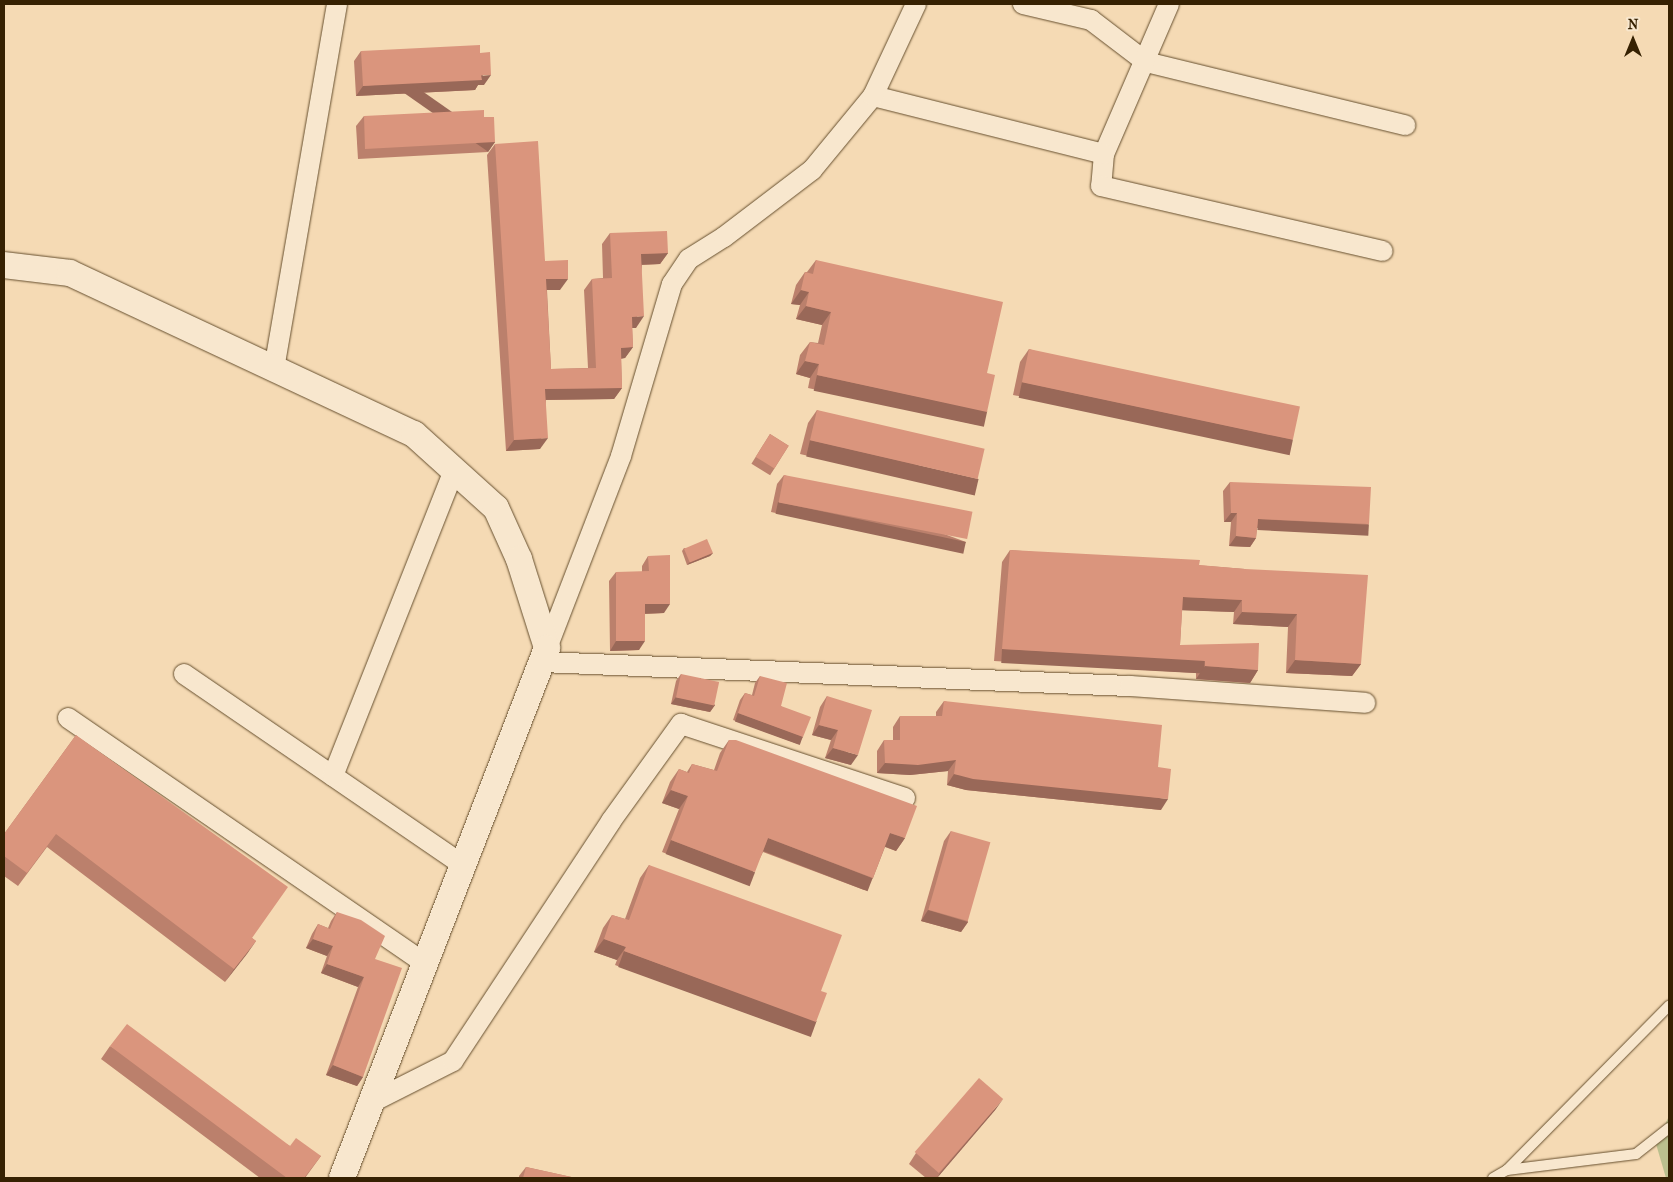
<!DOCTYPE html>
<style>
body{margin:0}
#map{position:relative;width:1673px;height:1182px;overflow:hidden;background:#f5dab4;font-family:"IM FELL French Canon",serif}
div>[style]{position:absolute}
.green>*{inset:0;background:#bbc08e}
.roads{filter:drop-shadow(0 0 1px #664f2e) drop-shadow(0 0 1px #664f2e)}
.service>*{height:10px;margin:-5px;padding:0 5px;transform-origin:5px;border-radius:5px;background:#f8e7ce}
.minor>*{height:20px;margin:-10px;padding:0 10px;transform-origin:10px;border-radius:10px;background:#f8e7ce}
.tertiary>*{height:26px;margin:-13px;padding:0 13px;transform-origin:13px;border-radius:13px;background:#f8e7ce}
.wall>*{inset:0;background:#bb806c;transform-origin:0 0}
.shaded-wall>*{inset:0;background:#996858;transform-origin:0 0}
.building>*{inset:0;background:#da957d;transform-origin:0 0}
span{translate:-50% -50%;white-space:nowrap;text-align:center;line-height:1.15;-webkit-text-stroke:5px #f8e7ce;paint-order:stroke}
.frame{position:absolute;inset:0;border:5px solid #362102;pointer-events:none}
.north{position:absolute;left:1608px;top:15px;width:50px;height:50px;-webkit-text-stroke:4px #f8e7ce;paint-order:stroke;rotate:0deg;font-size:14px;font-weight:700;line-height:20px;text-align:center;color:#362102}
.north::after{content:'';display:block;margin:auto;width:18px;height:22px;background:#362102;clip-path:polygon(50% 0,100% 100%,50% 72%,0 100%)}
</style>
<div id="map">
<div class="green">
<i style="clip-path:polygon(1669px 1116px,1669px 1178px,1666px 1178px,1656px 1144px)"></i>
</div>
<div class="roads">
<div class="service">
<i style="left:1507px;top:1170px;width:231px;rotate:-45.4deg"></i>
<i style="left:1493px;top:1178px;width:16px;rotate:-30deg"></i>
<i style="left:1507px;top:1170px;width:130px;rotate:-7.1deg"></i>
<i style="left:1636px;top:1154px;width:42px;rotate:-38.2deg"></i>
</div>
<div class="minor">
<i style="left:1023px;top:4px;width:70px;rotate:13.2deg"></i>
<i style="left:1091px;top:20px;width:69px;rotate:37.4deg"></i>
<i style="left:1146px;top:62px;width:267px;rotate:13.7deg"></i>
<i style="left:1169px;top:4px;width:163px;rotate:113.4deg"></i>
<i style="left:1104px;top:154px;width:32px;rotate:95deg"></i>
<i style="left:1101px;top:186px;width:289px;rotate:13deg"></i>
<i style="left:873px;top:96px;width:238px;rotate:14.1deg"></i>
<i style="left:274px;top:369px;width:370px;rotate:-80.2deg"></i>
<i style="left:547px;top:648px;width:206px;rotate:-68.9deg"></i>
<i style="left:621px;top:456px;width:179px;rotate:-73.5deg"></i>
<i style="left:672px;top:284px;width:30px;rotate:-56deg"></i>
<i style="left:689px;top:259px;width:41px;rotate:-32.2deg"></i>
<i style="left:724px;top:237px;width:111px;rotate:-37.3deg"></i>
<i style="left:812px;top:170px;width:96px;rotate:-50.5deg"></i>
<i style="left:873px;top:96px;width:102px;rotate:-64.9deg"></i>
<i style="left:542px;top:662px;width:588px;rotate:2.34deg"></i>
<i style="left:1130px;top:686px;width:236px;rotate:4.1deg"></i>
<i style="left:184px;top:674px;width:338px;rotate:34.4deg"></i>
<i style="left:68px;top:718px;width:433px;rotate:34.5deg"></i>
<i style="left:333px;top:776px;width:329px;rotate:-68.4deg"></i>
<i style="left:370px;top:1103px;width:93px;rotate:-26.8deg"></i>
<i style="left:453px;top:1061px;width:287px;rotate:-56.6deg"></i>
<i style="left:611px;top:821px;width:120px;rotate:-54.2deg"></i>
<i style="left:681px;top:724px;width:236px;rotate:18.3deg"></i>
</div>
<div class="tertiary">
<i style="left:4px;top:265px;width:66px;rotate:6.9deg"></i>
<i style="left:70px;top:273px;width:380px;rotate:25.1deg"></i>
<i style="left:414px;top:434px;width:110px;rotate:42.1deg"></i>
<i style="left:496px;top:508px;width:56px;rotate:65.7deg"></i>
<i style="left:519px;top:559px;width:93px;rotate:72.5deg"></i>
<i style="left:547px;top:648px;width:568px;rotate:111.15deg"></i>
</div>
</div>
<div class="wall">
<i style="clip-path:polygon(361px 51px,480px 53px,484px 85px,478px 85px,475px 90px,356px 96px,354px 61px)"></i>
<i style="clip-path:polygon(364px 116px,495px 142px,488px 152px,358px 159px,356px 126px)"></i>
<i style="clip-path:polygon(495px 144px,545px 261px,560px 290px,547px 290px,551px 369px,588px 368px,584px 290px,592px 279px,603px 278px,602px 244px,610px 233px,668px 253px,660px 264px,642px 265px,636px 328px,632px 328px,633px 347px,625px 358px,621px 359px,622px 388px,614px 399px,546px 400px,540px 449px,506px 451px,487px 155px)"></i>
<i style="clip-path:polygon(816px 260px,987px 373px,978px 425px,808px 388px,810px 378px,796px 374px,800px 355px,810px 342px,818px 343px,822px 325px,796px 319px,800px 305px,791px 304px,796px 285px,805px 272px,807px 272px)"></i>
<i style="clip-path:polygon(1029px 349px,1293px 438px,1285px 451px,1013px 395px,1020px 362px)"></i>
<i style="clip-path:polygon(817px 410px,968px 493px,800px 454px,808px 423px)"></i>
<i style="left:770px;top:434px;width:22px;height:35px;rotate:32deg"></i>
<i style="clip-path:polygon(784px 475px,966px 542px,960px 552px,771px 512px,777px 484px)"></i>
<i style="clip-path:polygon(1230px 482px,1369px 524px,1363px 533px,1257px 528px,1256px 538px,1250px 547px,1229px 546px,1231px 522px,1224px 522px,1223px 491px)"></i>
<i style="clip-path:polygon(684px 548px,713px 553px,710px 556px,687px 565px,682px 551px)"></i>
<i style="clip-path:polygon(1010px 550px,1245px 569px,1361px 664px,1352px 676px,1286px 673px,1288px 627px,1233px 624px,1234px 612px,1182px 610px,1180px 645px,1258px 670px,1250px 683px,1196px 679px,1196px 673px,994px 661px,1002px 562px)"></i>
<i style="clip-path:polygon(648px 556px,664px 613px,645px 614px,639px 650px,610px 651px,609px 581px,616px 572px,642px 572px,642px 566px)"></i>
<i style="clip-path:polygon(681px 674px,715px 705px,710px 712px,671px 704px,676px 681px)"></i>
<i style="clip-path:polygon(760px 676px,803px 737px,798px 744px,733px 720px,740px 700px,745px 693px,752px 695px,755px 683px)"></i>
<i style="clip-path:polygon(827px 696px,851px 765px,825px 758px,831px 740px,812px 735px,820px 707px)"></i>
<i style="clip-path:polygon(944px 701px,1158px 767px,1161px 810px,966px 790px,947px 785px,948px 771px,910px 775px,877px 773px,877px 751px,884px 740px,893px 740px,893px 727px,900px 716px,936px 716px,936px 712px)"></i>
<i style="clip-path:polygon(76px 735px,252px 938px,256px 941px,225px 982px,47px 847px,18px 886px,4px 876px,4px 834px)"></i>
<i style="clip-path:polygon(729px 740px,905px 838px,896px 851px,885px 847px,873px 878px,864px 890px,763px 852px,747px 884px,662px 852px,679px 809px,662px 803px,670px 782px,679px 769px,687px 772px,692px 764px,714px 770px,720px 753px)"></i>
<i style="clip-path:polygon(951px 831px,968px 922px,961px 932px,921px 921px,944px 841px)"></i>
<i style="clip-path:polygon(649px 865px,821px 991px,807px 1035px,615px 965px,617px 960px,594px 952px,603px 928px,612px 915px,625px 919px,640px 878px)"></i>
<i style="clip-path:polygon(337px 912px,375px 959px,363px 1077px,357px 1086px,326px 1075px,358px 987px,321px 973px,327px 956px,306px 948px,312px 934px,318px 924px,328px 928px,331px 921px)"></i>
<i style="clip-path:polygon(110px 1046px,290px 1146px,321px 1156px,305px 1178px,260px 1178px,101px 1059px)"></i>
<i style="clip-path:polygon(996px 1109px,937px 1178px,926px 1178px,909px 1164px,916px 1153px)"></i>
<i style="clip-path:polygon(526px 1167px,576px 1178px,519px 1178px,519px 1176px)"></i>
</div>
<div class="shaded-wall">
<i style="clip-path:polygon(491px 75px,484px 85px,478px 85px,475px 90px,356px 96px,363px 86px)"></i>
<i style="left:495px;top:142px;width:12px;height:130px;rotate:125deg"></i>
<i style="clip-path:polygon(668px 253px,660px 264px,634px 265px,641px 254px)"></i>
<i style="clip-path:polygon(546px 279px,568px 279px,560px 290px,538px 290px)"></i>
<i style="clip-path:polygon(801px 290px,809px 292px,800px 305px,791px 304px)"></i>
<i style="clip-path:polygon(806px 306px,831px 312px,822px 325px,796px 319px)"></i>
<i style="clip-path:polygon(644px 316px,636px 328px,624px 328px,632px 317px)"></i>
<i style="clip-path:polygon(633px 347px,625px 358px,613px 359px,621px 348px)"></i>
<i style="clip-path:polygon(805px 361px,819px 364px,810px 378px,796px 374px)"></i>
<i style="left:817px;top:375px;width:174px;height:16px;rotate:12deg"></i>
<i style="left:1022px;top:382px;width:277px;height:16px;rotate:12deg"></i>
<i style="clip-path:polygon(622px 388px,614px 399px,538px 400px,545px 389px)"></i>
<i style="clip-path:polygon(548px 438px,540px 449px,506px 451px,514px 440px)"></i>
<i style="left:810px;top:440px;width:173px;height:17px;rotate:13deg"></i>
<i style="left:778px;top:502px;width:192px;height:12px;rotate:12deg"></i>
<i style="clip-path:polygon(1231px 513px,1237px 513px,1231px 522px,1224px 522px)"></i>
<i style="left:1258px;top:519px;width:111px;height:11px;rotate:3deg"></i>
<i style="clip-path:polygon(1236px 536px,1256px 538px,1250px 547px,1229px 546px)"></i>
<i style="clip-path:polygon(713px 553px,710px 556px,687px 565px,690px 562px)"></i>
<i style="clip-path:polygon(1183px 597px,1242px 600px,1234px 612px,1174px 610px)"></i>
<i style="clip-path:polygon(645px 604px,670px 604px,664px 613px,638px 614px)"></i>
<i style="clip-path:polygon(1242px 612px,1297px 614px,1288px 627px,1233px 624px)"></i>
<i style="clip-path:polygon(616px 641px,645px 641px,639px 650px,610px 651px)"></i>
<i style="left:1002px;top:649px;width:203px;height:14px;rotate:3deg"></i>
<i style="clip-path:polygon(1295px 660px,1361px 664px,1352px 676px,1286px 673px)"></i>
<i style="clip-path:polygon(1205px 666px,1258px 670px,1250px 683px,1196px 679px)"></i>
<i style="clip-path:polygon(676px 697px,715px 705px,710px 712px,671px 704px)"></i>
<i style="left:738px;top:713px;width:69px;height:9px;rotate:20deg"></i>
<i style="clip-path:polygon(819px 725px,838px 730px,831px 740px,812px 735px)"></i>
<i style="clip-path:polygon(833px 748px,858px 755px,851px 765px,825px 758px)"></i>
<i style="clip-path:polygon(956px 760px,948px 771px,910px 775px,877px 773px,885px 763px)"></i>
<i style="clip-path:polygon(954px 774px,1168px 799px,1161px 810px,966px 790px,947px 785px)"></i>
<i style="clip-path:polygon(671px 790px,688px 796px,679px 809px,662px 803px)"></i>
<i style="clip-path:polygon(890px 833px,905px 838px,896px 851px,881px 845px)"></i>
<i style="left:768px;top:838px;width:112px;height:14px;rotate:21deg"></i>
<i style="left:671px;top:840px;width:90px;height:15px;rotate:21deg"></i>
<i style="clip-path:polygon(928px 910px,968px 922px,961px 932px,921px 921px)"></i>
<i style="clip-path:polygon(313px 939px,333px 946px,327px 956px,306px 948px)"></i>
<i style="clip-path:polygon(604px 939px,626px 947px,617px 960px,594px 952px)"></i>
<i style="clip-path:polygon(256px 941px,247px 954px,225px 982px,234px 969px)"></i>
<i style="left:624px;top:951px;width:205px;height:17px;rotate:20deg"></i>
<i style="clip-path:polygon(327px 964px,364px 977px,358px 987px,321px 973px)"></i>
<i style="clip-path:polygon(333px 1065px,363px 1077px,357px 1086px,326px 1075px)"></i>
<i style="clip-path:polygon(1003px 1099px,996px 1109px,937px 1178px,940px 1173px)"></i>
</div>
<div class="building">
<i style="clip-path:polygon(480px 45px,480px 53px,490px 52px,491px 75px,481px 75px,482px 80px,363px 86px,361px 51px)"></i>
<i style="clip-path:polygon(484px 110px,484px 117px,494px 117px,495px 142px,365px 149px,364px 116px)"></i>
<i style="clip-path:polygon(538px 141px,545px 261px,568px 260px,568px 279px,546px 279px,551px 369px,596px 368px,592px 279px,612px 278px,610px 233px,667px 231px,668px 253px,641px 254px,644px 316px,632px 317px,633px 347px,621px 348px,622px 388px,545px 389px,548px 438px,514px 440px,495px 144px)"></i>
<i style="clip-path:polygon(816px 260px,1003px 302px,987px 373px,995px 375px,987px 412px,817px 375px,819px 364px,805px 361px,810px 342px,824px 345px,831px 312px,806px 306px,809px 292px,801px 290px,805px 272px,813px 274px)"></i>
<i style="left:1029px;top:349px;width:277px;height:34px;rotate:12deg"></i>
<i style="left:817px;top:410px;width:172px;height:31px;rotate:13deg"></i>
<i style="left:770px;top:434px;width:22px;height:27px;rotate:32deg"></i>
<i style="left:784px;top:475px;width:192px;height:28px;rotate:11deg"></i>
<i style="clip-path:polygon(1230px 482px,1371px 487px,1369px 524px,1258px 519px,1256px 538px,1236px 536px,1237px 513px,1231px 513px)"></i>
<i style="left:707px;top:539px;width:15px;height:25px;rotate:67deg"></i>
<i style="clip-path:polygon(1010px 550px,1200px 560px,1199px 565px,1245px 569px,1368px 575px,1361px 664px,1295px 660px,1297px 614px,1242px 612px,1242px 600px,1183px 597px,1180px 645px,1259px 643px,1258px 670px,1205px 666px,1205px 661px,1002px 649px)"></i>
<i style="clip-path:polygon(670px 555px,670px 604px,645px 604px,645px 641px,616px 641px,616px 572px,649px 571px,648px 556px)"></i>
<i style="left:681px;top:674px;width:39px;height:24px;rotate:12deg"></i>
<i style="clip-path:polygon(760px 676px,787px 683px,781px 706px,811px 717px,803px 737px,738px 713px,745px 693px,754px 696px)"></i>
<i style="clip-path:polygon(827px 696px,872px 710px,858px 755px,833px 748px,838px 730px,819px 725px)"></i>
<i style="clip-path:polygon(944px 701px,1162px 725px,1158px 767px,1171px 769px,1168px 799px,973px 779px,954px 774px,956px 760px,918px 765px,885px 763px,884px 740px,900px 740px,900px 716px,942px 716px)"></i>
<i style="clip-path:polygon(76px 735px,288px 887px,252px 938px,256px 941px,234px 969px,56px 834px,27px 873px,4px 856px,4px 834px)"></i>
<i style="clip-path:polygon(729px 740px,736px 740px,917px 806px,905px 838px,890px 833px,873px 878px,768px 838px,755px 872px,671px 840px,688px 796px,671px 790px,679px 769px,689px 773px,692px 764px,717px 771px)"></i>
<i style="left:951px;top:831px;width:41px;height:82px;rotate:16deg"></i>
<i style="clip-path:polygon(649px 865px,842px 935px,821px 991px,827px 993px,816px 1022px,624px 951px,626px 947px,604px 939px,612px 915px,629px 920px)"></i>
<i style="clip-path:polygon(337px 912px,361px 920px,385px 936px,375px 959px,402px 968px,363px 1077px,333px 1065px,364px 977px,327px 964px,333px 946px,313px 939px,318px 924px,330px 929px)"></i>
<i style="clip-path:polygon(127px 1024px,290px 1146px,296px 1138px,321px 1156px,304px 1178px,287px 1178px,110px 1046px)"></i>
<i style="left:979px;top:1078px;width:32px;height:98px;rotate:41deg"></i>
<i style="clip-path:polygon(526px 1167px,576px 1178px,523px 1178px)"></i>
</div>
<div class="frame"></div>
<div class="north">N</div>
</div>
